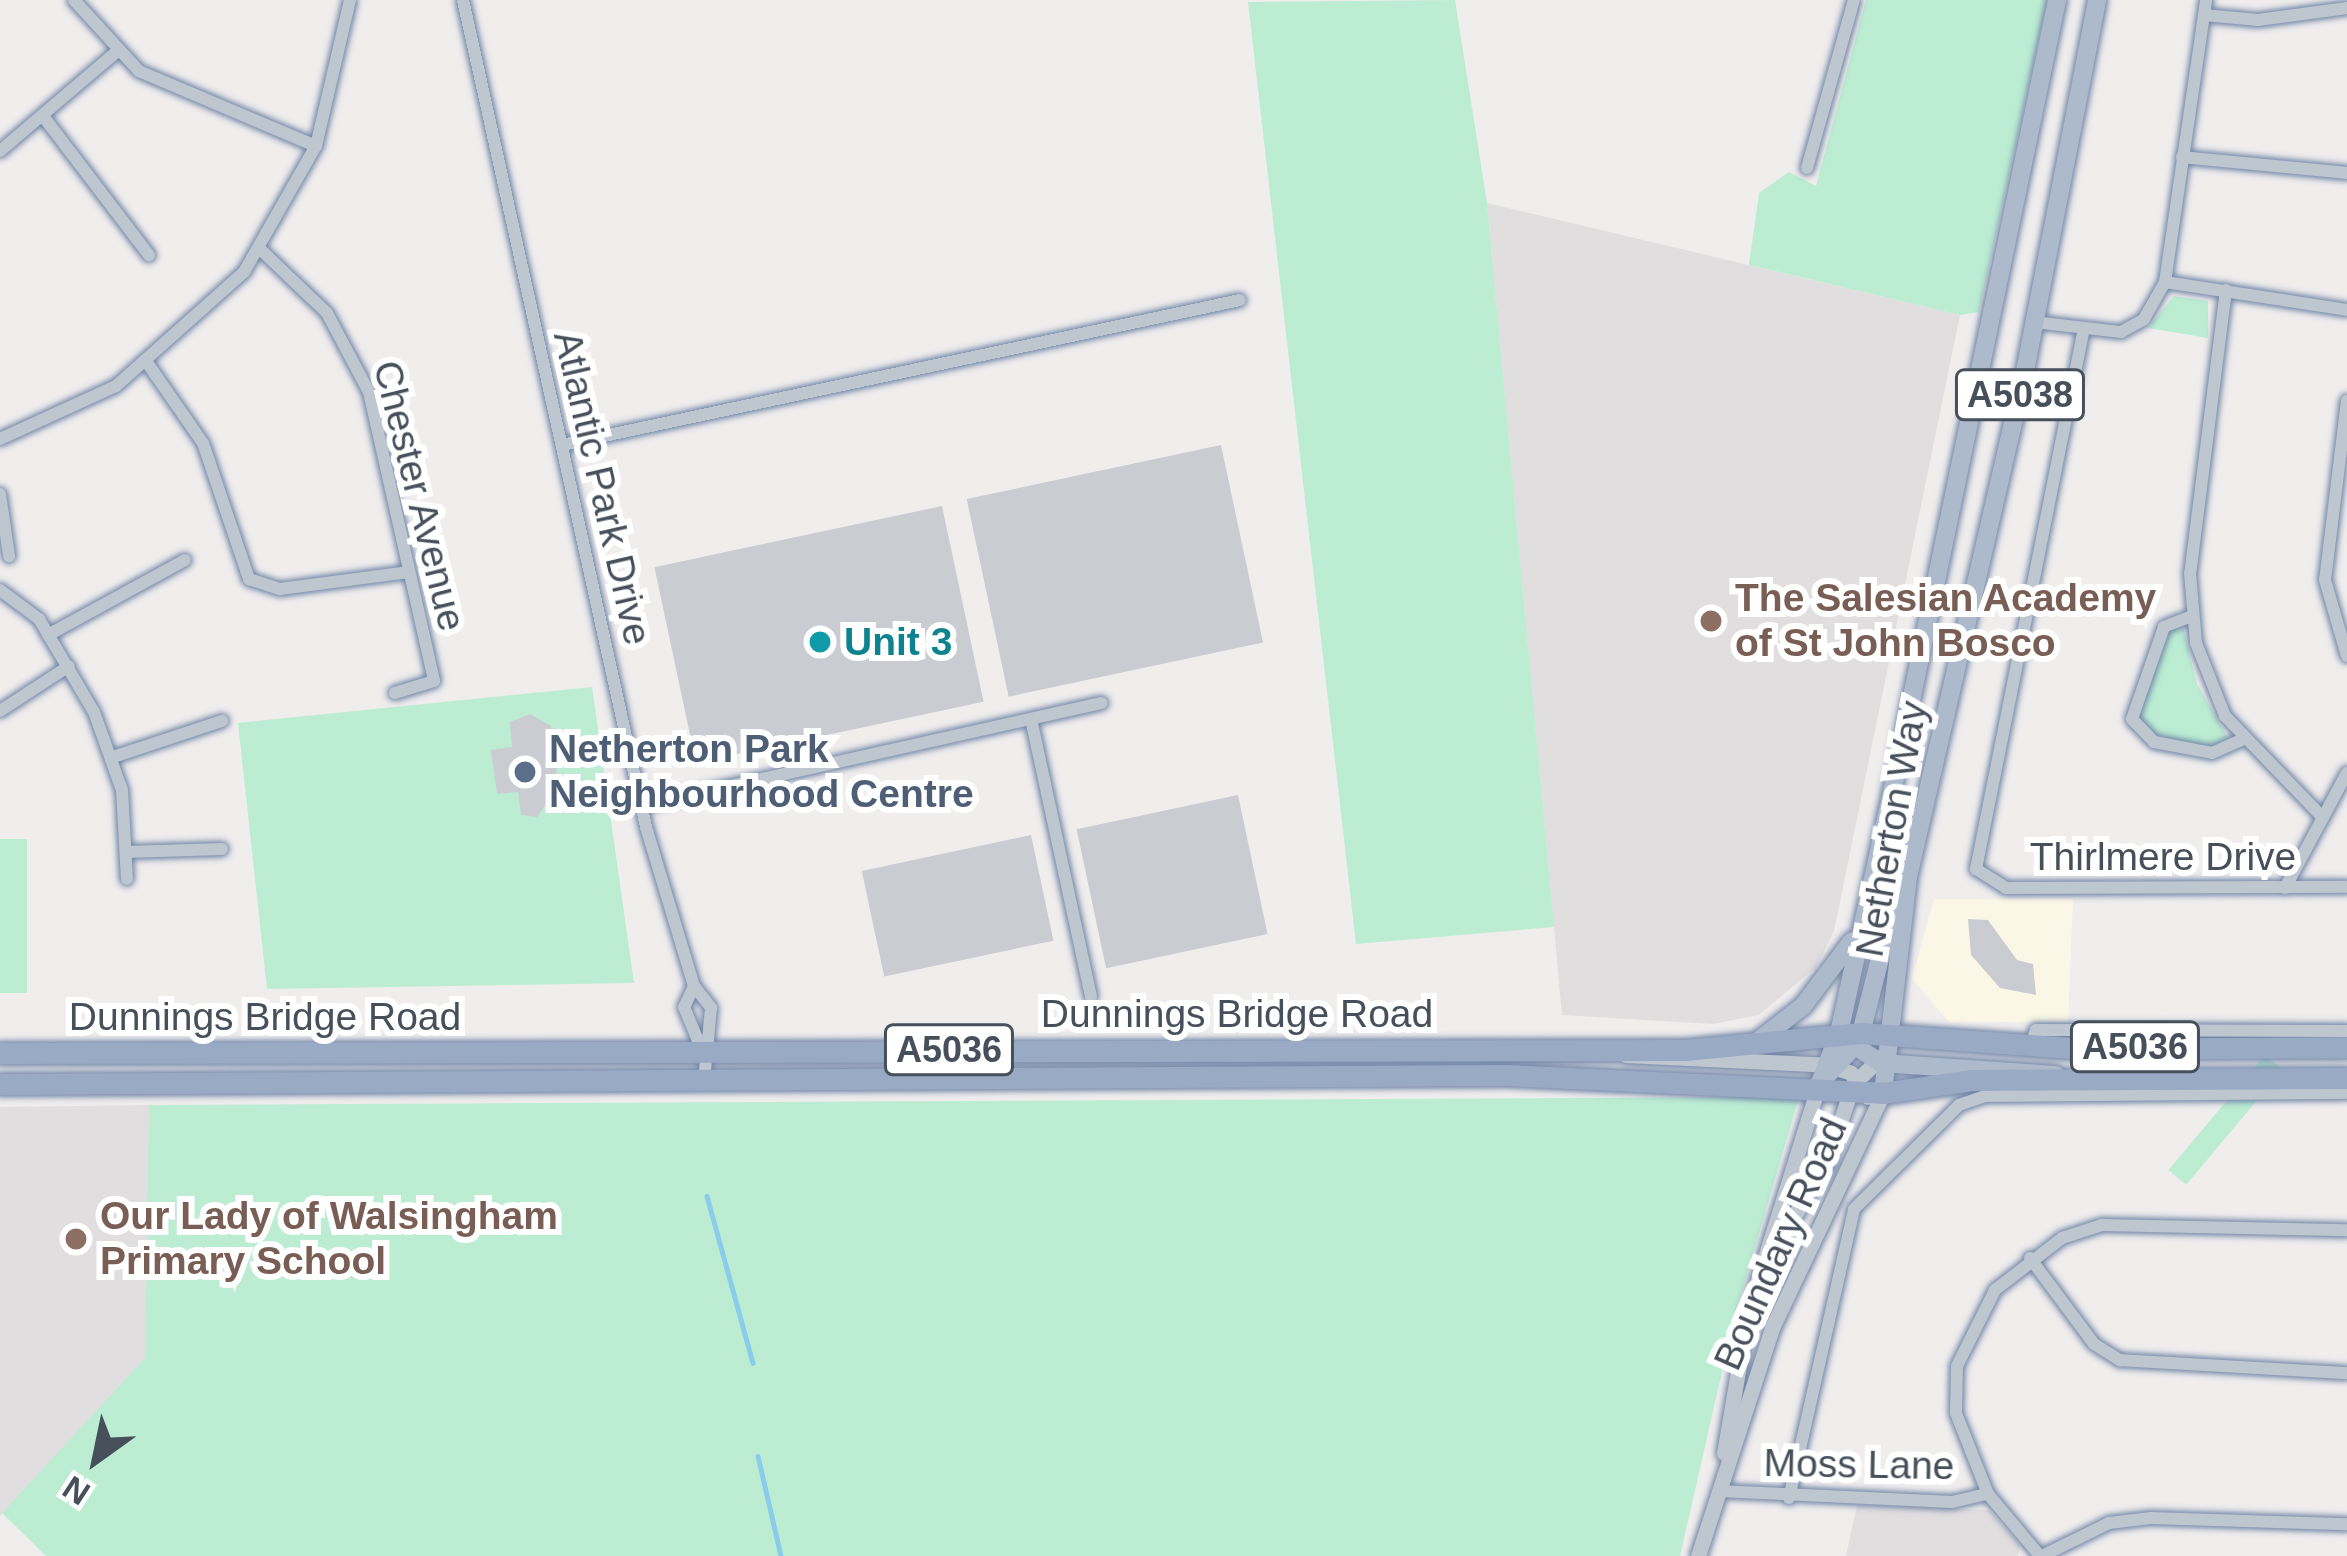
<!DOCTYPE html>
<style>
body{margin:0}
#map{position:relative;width:2347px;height:1556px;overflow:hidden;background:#f0eded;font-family:Helvetica,sans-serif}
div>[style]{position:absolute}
.commercial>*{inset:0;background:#fbf7e6}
.education>*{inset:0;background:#e1dedf}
.green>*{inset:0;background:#bcedd3;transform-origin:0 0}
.stream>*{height:4.5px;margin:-2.25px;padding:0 2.25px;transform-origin:2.25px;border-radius:2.25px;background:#89cdea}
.building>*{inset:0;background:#caccd2;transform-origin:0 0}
.roads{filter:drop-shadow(0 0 3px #7186a7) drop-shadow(0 0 3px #7186a7)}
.minor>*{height:12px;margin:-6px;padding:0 6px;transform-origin:6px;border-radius:6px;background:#bec6cf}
.tertiary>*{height:15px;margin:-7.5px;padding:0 7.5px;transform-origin:7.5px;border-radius:7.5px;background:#bec6cf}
.primary>*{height:18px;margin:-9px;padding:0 9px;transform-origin:9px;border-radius:9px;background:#adbacc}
.trunk>*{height:21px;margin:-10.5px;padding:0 10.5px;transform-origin:10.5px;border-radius:10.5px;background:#99aac4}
.dots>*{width:33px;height:33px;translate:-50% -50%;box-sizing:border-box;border:6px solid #fff;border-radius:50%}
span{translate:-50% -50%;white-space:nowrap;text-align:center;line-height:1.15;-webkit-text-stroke:12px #fff;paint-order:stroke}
.shield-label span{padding:3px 9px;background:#fff;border:3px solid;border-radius:9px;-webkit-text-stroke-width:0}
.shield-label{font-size:36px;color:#464f5a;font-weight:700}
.street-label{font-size:39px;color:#464f5a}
.education-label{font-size:39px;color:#785e54;font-weight:700}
.left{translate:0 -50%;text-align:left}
.culture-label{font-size:39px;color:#0d838f;font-weight:700}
.service-label{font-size:39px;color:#4e5e75;font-weight:700}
.north{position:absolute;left:36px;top:1400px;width:120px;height:120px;-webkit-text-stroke:9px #fff;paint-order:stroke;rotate:213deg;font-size:33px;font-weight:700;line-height:48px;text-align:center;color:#464f5a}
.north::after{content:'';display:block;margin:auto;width:42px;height:54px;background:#464f5a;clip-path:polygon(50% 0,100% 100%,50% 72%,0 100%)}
</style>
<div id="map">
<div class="commercial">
<i style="clip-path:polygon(1934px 899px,2073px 899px,2068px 1022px,1949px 1022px,1912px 979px)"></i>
</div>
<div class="education">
<i style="clip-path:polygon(1487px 203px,1960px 315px,1834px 931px,1816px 967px,1759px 1015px,1713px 1024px,1562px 1015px)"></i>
<i style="clip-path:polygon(152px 1105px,153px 1371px,0 1516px,0 1107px)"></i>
<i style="clip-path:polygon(1857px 1505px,1989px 1510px,2020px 1545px,2018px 1556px,1846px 1556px)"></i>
</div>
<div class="green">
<i style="clip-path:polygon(1455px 0,1487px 203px,1554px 927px,1356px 944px,1248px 2px)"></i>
<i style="clip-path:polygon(1866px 0,2047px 0,1979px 312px,1960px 315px,1749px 265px,1759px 193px,1789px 172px,1816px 186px)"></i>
<i style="clip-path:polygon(2174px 296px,2208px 301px,2208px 338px,2148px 328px)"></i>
<i style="clip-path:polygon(2182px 623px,2197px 684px,2228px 738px,2218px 749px,2151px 734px,2139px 718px,2167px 629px)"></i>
<i style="clip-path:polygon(592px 687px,634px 983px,267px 989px,238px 723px)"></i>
<i style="left:0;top:839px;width:27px;height:154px"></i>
<i style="left:2265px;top:1055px;width:23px;height:150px;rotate:40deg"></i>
<i style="clip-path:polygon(1799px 1097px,1735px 1315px,1680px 1556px,46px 1556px,2px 1513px,145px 1358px,149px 1105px)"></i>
</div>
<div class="stream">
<i style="left:707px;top:1196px;width:173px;rotate:74.6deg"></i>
<i style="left:758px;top:1456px;width:103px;rotate:77deg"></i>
</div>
<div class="building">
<i style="left:1221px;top:445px;width:202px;height:260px;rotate:78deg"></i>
<i style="left:942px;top:506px;width:200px;height:294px;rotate:78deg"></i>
<i style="clip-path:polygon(530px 714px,551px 726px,557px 765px,555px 791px,537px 817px,521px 815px,518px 792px,497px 794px,491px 750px,512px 747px,510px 722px)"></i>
<i style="left:1238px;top:795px;width:142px;height:165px;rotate:78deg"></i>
<i style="left:1031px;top:835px;width:108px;height:173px;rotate:78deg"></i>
<i style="clip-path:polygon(1968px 919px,1988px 920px,2017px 960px,2033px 964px,2036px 995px,2000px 988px,1971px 955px)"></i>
</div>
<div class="roads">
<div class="minor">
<i style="left:74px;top:0;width:96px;rotate:47.5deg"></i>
<i style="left:139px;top:71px;width:192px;rotate:23deg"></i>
<i style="left:463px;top:0;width:847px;rotate:77.52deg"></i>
<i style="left:646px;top:827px;width:166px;rotate:73.2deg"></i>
<i style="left:694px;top:986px;width:28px;rotate:52deg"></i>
<i style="left:711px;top:1008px;width:73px;rotate:95.5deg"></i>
<i style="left:2204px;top:15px;width:54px;rotate:5.3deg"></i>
<i style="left:2258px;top:20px;width:90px;rotate:-7.7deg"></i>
<i style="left:46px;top:120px;width:170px;rotate:52.7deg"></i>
<i style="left:0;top:151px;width:151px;rotate:-40.4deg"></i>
<i style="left:2182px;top:157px;width:166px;rotate:5.5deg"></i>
<i style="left:1807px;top:168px;width:174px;rotate:-74.4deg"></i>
<i style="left:260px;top:249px;width:93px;rotate:43.7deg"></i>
<i style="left:327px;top:313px;width:89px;rotate:62deg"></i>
<i style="left:369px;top:392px;width:296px;rotate:77.3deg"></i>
<i style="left:434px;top:681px;width:41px;rotate:162.9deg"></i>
<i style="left:2165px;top:282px;width:285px;rotate:-81.7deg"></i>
<i style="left:2226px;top:290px;width:285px;rotate:97.2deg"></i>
<i style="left:2190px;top:573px;width:70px;rotate:85.1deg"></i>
<i style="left:2196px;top:643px;width:79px;rotate:68.3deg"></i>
<i style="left:2225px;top:716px;width:141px;rotate:46.1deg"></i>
<i style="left:2034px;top:322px;width:88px;rotate:6.6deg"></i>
<i style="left:2121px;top:332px;width:26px;rotate:-29deg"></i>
<i style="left:2144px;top:319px;width:43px;rotate:-60.4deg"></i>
<i style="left:2165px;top:282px;width:184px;rotate:8.7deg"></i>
<i style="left:2083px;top:333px;width:547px;rotate:101.29deg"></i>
<i style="left:1976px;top:869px;width:36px;rotate:32deg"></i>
<i style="left:2006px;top:888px;width:341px;rotate:-0.2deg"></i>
<i style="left:148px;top:364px;width:96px;rotate:55.2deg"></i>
<i style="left:203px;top:443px;width:144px;rotate:71.3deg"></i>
<i style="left:249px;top:579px;width:33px;rotate:18deg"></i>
<i style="left:280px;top:589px;width:130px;rotate:-7.5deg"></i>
<i style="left:2347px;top:401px;width:180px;rotate:97deg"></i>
<i style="left:2325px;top:580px;width:79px;rotate:73.9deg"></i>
<i style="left:0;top:439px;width:128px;rotate:-24.6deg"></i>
<i style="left:116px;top:386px;width:171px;rotate:-41.7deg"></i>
<i style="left:244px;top:272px;width:145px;rotate:-60.3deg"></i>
<i style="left:316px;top:146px;width:150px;rotate:-76.9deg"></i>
<i style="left:562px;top:445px;width:693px;rotate:-12.07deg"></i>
<i style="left:0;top:494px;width:63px;rotate:81.7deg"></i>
<i style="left:0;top:590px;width:49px;rotate:36.6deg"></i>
<i style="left:39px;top:619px;width:108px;rotate:59.4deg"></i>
<i style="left:94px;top:712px;width:83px;rotate:70.3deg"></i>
<i style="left:122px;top:790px;width:89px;rotate:86.8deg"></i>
<i style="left:2192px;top:616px;width:30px;rotate:159deg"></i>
<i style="left:2164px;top:627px;width:97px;rotate:109.2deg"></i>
<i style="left:2132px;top:719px;width:32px;rotate:46deg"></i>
<i style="left:2154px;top:742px;width:59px;rotate:10.7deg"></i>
<i style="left:2212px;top:753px;width:34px;rotate:-24deg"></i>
<i style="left:48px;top:635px;width:156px;rotate:-28.7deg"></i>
<i style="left:0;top:711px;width:82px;rotate:-33.1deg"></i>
<i style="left:1031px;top:719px;width:284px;rotate:77.8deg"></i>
<i style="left:113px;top:757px;width:115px;rotate:-18.3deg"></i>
<i style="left:641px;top:806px;width:472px;rotate:-12.6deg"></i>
<i style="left:126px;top:852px;width:96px;rotate:-1.8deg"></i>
<i style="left:2285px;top:888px;width:131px;rotate:-61.7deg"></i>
<i style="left:694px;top:986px;width:23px;rotate:115deg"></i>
<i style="left:684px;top:1007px;width:47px;rotate:67.3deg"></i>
<i style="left:2031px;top:1045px;width:16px;rotate:-72deg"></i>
<i style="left:2036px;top:1030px;width:311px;rotate:0.2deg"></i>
<i style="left:2030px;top:1258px;width:107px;rotate:53.3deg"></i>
<i style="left:2094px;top:1344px;width:31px;rotate:32deg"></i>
<i style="left:2120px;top:1360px;width:227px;rotate:3.3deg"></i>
<i style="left:1719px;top:1491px;width:233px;rotate:2.7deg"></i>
<i style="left:1952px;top:1502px;width:37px;rotate:-13deg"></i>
<i style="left:1789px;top:1498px;width:296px;rotate:-77.3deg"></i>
<i style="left:1854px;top:1209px;width:148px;rotate:-44.7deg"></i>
<i style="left:1959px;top:1105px;width:28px;rotate:-19deg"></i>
<i style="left:1985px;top:1096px;width:362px;rotate:-0.5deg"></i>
<i style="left:2040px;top:1556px;width:81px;rotate:-130deg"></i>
<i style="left:1988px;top:1494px;width:87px;rotate:-111.6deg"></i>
<i style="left:1956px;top:1413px;width:47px;rotate:-88.8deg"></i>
<i style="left:1957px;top:1366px;width:85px;rotate:-63.4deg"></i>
<i style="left:1995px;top:1290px;width:85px;rotate:-37.8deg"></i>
<i style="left:2062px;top:1238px;width:42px;rotate:-18deg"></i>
<i style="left:2102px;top:1225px;width:245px;rotate:1.2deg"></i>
<i style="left:2042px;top:1556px;width:75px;rotate:-26.2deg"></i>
<i style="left:2109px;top:1523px;width:42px;rotate:-6.8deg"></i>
<i style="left:2151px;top:1518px;width:196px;rotate:1.8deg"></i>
</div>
<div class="tertiary">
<i style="left:1626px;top:1055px;width:201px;rotate:2.8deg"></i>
<i style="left:1827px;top:1065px;width:25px;rotate:18deg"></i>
<i style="left:1851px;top:1073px;width:29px;rotate:55deg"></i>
<i style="left:1776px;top:1245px;width:95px;rotate:-58.3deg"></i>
<i style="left:1826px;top:1164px;width:84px;rotate:-71.4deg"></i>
<i style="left:1853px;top:1084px;width:42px;rotate:-44deg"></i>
<i style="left:1724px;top:1453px;width:143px;rotate:-80.3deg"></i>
<i style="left:1748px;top:1312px;width:232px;rotate:-72.7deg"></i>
<i style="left:1698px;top:1556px;width:240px;rotate:-72deg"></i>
<i style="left:1772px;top:1328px;width:260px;rotate:-64.7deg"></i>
</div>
<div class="primary">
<i style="left:1851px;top:1043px;width:36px;rotate:34deg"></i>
<i style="left:1881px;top:1063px;width:175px;rotate:3.9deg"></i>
<i style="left:1753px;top:1045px;width:63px;rotate:-38deg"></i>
<i style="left:1803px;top:1006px;width:81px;rotate:-53deg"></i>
<i style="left:1817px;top:1086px;width:62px;rotate:-47deg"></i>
<i style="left:1859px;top:1041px;width:178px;rotate:-75.7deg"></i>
<i style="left:1817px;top:1091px;width:62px;rotate:-69.2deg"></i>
<i style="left:1839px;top:1033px;width:266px;rotate:-77.6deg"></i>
<i style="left:1896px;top:773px;width:790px;rotate:-78.23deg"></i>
<i style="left:1883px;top:1093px;width:217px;rotate:-83.4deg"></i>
<i style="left:1908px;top:877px;width:519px;rotate:-76.98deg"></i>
<i style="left:2025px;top:371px;width:378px;rotate:-79deg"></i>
</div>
<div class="trunk">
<i style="left:0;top:1053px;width:1685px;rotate:-0.1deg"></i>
<i style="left:1685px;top:1050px;width:177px;rotate:-5.5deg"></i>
<i style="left:1861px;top:1033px;width:225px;rotate:4.1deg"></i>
<i style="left:2085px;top:1049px;width:262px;rotate:-0.4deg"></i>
<i style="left:0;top:1084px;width:1506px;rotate:-0.34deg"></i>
<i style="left:1506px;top:1075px;width:377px;rotate:2.7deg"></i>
<i style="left:1883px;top:1093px;width:90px;rotate:-8.3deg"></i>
<i style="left:1972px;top:1080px;width:375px;rotate:-0.3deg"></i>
</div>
</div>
<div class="dots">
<i style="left:1711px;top:621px;background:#8d6e63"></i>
<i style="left:820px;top:642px;background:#0f9aa8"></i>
<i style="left:525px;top:772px;background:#5c6f8a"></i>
<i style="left:76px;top:1239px;background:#8d6e63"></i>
</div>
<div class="shield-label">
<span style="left:2020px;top:395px">A5038</span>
<span style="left:2135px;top:1047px">A5036</span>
<span style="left:949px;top:1050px">A5036</span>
</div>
<div class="street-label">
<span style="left:602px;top:488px;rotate:77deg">Atlantic Park Drive</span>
<span style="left:419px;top:496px;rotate:76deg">Chester Avenue</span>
<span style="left:1892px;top:829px;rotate:-80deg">Netherton Way</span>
<span style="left:2163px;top:857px">Thirlmere Drive</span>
<span style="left:1237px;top:1014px">Dunnings Bridge Road</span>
<span style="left:265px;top:1017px">Dunnings Bridge Road</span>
<span style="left:1781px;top:1244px;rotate:-66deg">Boundary Road</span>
<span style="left:1859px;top:1465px;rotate:1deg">Moss Lane</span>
</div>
<div class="education-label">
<span class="left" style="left:1735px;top:621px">The Salesian Academy<br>of St John Bosco</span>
<span class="left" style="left:100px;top:1239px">Our Lady of Walsingham<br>Primary School</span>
</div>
<div class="culture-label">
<span class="left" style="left:844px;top:642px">Unit 3</span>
</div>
<div class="service-label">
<span class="left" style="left:549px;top:772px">Netherton Park<br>Neighbourhood Centre</span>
</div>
<div class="north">N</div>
</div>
